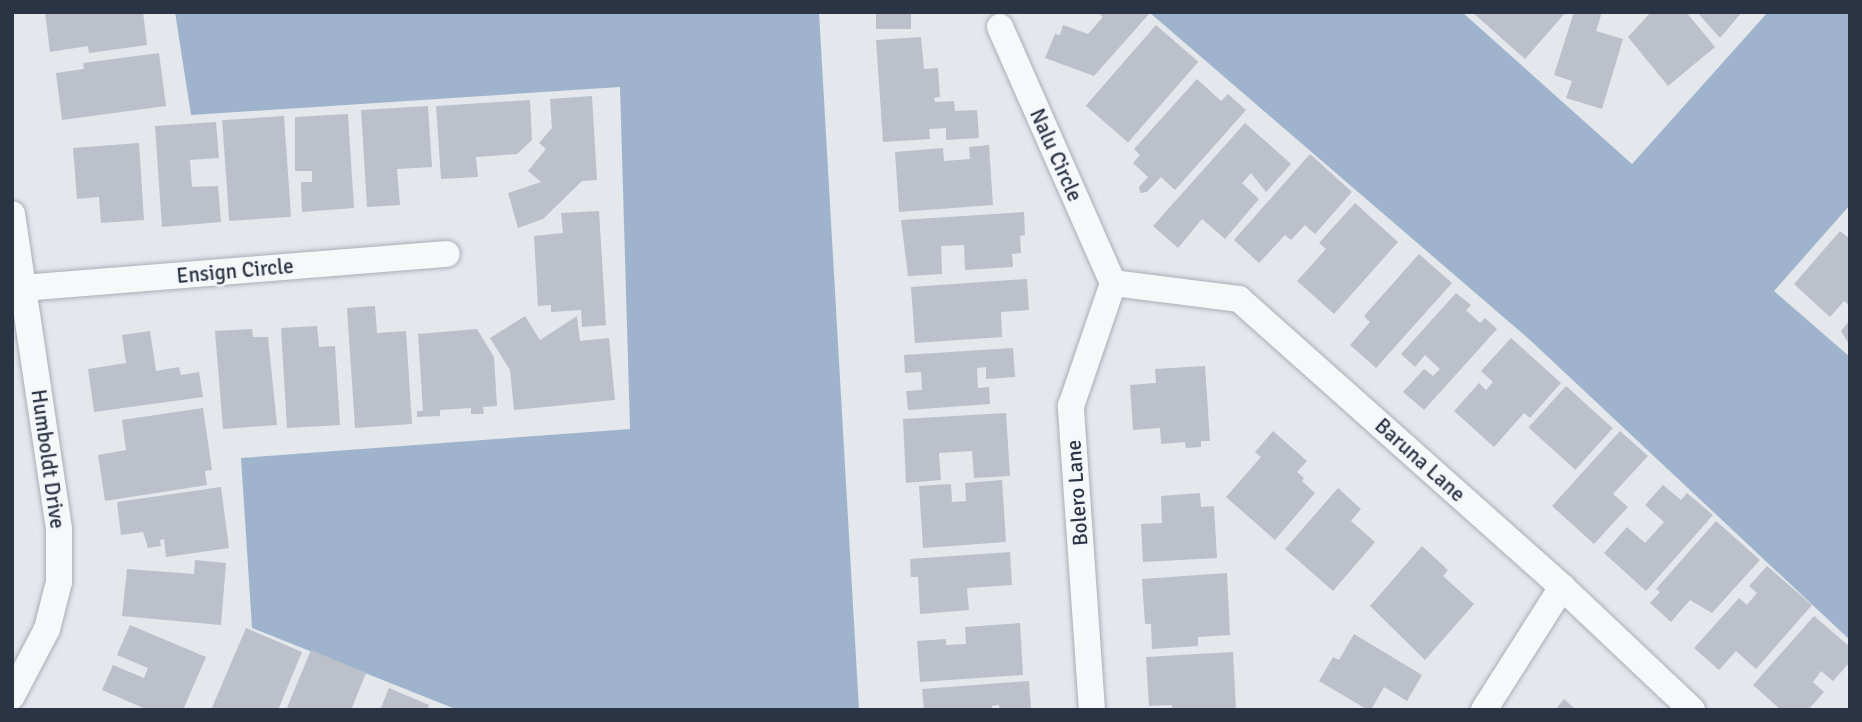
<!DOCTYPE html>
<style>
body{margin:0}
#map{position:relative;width:1862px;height:722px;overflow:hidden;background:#e4e7ec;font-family:Signika,sans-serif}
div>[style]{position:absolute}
.water>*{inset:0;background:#9fb4cc}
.building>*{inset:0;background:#bbc0ca;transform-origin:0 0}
.roads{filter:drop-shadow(0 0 2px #a9aeb7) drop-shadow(0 0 2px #a9aeb7)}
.minor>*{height:26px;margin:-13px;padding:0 13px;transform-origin:13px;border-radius:13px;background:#f7f8fa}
span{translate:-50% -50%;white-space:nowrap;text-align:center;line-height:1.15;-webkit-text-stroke:5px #f4f6f9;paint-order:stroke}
.street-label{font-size:21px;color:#2b3445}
.frame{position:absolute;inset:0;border:14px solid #2b3445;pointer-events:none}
</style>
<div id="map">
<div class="water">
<i style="clip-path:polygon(175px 12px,819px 12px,859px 710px,458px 710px,252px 628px,241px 458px,630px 429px,620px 87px,191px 115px)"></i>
<i style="clip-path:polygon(1149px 12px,1462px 12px,1632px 164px,1768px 12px,1850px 12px,1850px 205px,1774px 291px,1850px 357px,1850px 640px,1530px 340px)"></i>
</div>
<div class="building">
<i style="clip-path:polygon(45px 12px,143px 12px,147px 45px,89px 53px,88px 46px,50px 52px)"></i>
<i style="left:876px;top:12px;width:35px;height:17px"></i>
<i style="clip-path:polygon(1097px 12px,1149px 14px,1094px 76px,1045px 58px,1055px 34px,1060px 35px,1063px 25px,1088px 34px,1103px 17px)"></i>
<i style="clip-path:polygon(1472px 12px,1566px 12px,1525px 59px)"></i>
<i style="clip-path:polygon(1574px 12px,1602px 12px,1596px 31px,1623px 39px,1602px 109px,1566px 98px,1572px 81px,1554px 75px)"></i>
<i style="clip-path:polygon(1651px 12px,1686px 12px,1715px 47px,1668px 86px,1628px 37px)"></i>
<i style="clip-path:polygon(1697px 12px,1742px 12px,1720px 38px)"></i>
<i style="left:1156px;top:25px;width:56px;height:107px;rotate:41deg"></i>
<i style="clip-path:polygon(921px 37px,924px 69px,938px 68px,940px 97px,934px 98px,935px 102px,954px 101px,955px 111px,977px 110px,979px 138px,946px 140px,946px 128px,929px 129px,930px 139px,883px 142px,876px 40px)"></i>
<i style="clip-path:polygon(159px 53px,166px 106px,62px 120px,56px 73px,84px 69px,83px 63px)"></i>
<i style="clip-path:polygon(1197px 79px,1221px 101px,1228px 94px,1246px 110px,1175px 190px,1161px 177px,1147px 192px,1140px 193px,1139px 187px,1148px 177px,1133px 163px,1140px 155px,1134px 149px)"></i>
<i style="clip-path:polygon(592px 96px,597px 180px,582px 181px,543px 219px,518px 228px,508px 193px,541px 182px,528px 171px,546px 149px,539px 143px,552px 128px,550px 99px)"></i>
<i style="clip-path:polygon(530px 100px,532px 140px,517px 154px,476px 157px,478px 177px,441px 179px,436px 106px)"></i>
<i style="clip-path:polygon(428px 106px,432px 167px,397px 169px,400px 205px,367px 207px,361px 110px)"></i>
<i style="clip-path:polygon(348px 114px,354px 208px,302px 212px,301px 182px,312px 182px,312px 171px,295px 171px,295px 117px)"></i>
<i style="left:284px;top:116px;width:101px;height:62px;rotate:86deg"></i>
<i style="clip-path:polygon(216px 122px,219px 158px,190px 160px,192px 187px,218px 186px,221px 222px,162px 227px,155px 126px)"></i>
<i style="clip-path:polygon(1245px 123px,1291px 164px,1266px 192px,1251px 173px,1242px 183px,1259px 199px,1225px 239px,1202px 219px,1178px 248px,1153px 226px)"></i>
<i style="clip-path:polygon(139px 143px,144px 220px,101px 223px,99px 197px,77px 199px,73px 148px)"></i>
<i style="clip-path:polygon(989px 145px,993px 205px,899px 212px,895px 152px,943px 148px,944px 161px,970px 159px,969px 147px)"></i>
<i style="clip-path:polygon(1310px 154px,1352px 192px,1315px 234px,1305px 225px,1291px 240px,1285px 235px,1259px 263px,1234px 240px)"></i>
<i style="clip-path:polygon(1355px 203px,1398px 242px,1334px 314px,1297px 281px,1326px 249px,1319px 243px)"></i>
<i style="clip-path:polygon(599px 211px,606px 325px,582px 327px,581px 310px,551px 312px,551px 305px,538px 306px,534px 236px,563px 233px,561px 213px)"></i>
<i style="clip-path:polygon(1024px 212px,1025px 235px,1020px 236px,1021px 253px,1012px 254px,1013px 267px,965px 270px,964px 245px,941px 246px,942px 274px,908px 276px,901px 220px)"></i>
<i style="clip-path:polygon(1840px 231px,1850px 239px,1850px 306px,1844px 301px,1830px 317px,1794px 284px)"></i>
<i style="clip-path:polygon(1419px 254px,1452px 283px,1376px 368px,1350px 345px,1370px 322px,1364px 316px)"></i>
<i style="clip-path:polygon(1027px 279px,1029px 310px,1001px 312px,1002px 337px,915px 343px,911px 287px)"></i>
<i style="clip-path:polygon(1456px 293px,1471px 305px,1466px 310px,1480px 323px,1485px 318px,1497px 329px,1424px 410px,1403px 392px,1424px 369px,1433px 376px,1440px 369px,1425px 355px,1415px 367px,1401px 354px)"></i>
<i style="clip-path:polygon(375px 306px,377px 333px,406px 331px,412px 424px,355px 428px,347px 308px)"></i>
<i style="clip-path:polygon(525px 316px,540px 340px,577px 316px,580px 341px,609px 338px,615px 400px,514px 410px,510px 370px,490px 338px)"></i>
<i style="clip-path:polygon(1850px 320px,1850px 346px,1841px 331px)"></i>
<i style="clip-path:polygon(317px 326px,319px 347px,335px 346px,340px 425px,287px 428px,281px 328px)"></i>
<i style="clip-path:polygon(252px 329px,253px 337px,268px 337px,277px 425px,223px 429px,215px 331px)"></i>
<i style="clip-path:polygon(477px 329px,494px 357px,497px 406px,483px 407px,484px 414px,471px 414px,471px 408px,440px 410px,440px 416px,417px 417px,417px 411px,423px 411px,418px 334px)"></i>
<i style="clip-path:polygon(150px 331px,156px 371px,179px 367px,181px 375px,199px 372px,203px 397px,94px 412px,88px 369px,126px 363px,122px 335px)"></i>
<i style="clip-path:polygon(1511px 338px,1561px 383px,1530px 418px,1524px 413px,1494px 447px,1454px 411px,1479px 383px,1486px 390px,1493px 382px,1481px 371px)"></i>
<i style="clip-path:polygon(1013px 348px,1015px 377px,986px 379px,986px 367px,977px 368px,978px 388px,989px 387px,990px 404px,908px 410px,906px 391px,922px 390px,921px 372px,905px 373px,904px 355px)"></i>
<i style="clip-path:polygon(1205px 366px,1210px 441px,1201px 441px,1201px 447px,1186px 448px,1185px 442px,1161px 444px,1160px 428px,1133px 430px,1130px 385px,1156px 383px,1155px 369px)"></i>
<i style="left:1566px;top:386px;width:63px;height:56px;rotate:42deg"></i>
<i style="clip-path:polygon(203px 408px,212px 470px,205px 471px,207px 485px,105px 501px,98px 455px,126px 450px,122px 420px)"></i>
<i style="clip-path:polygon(1006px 413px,1010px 476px,974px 478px,972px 451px,939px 453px,941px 480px,906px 483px,903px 419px)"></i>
<i style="clip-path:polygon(1273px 431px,1307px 461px,1297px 472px,1304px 478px,1302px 481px,1315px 493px,1275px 540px,1226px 497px,1261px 457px,1255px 452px)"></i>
<i style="clip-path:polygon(1620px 431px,1648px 456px,1613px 494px,1628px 507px,1594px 544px,1552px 506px)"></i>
<i style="clip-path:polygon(1002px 480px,1006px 542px,923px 548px,919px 486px,951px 484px,952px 502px,966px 501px,965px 483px)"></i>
<i style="clip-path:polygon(1663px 485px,1681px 500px,1687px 493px,1713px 515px,1646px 591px,1604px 553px,1627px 527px,1645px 543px,1664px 522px,1645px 505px)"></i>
<i style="clip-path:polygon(221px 487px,229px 548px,166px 557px,164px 539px,160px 540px,161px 546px,148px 548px,143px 532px,121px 535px,117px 502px)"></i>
<i style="clip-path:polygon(1338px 488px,1361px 509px,1351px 521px,1375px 542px,1333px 591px,1285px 549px)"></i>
<i style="clip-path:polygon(1200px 493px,1201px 507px,1214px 506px,1217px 558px,1143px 562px,1141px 524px,1162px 523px,1161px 496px)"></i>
<i style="clip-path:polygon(1716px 521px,1760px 560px,1712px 613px,1690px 600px,1671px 622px,1650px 603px,1660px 592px,1656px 589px)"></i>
<i style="clip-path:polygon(1422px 546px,1448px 570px,1443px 576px,1474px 604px,1425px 660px,1370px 606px)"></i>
<i style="clip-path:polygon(1010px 552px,1012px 585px,967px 588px,969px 610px,920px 614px,918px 577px,911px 577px,910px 559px)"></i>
<i style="clip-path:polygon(195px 560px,226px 563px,221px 625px,122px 616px,127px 569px,194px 574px)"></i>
<i style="clip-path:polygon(1767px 566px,1812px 605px,1756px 669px,1736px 651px,1719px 670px,1694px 648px,1739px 598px,1747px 605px,1757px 593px,1749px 586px)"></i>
<i style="clip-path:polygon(1227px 573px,1230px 635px,1198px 637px,1198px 646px,1152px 649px,1151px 624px,1145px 624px,1142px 579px)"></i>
<i style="clip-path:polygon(1814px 616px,1850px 647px,1850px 662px,1833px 681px,1821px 671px,1813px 682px,1824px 692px,1808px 710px,1781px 710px,1753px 685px)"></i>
<i style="clip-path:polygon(1020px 623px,1023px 675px,920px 682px,917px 641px,946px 639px,946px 645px,966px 644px,965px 627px)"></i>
<i style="clip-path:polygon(130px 625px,206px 657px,183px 710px,148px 710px,102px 690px,113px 665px,144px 678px,148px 668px,117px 655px)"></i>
<i style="clip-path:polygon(246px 628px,302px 652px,278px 710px,211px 710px)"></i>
<i style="clip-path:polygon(1354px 634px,1422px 675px,1407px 701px,1384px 687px,1371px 710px,1368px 710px,1319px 681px,1333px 657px,1339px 660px)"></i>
<i style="clip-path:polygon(311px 650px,366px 673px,351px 710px,286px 710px)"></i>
<i style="clip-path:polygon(1233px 652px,1236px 710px,1172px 710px,1172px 705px,1149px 706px,1146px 657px)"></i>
<i style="clip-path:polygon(1029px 681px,1031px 710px,1000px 710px,999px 705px,992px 706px,992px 710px,924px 710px,922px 689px)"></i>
<i style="clip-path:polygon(389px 688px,429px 705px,427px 710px,380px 710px)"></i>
<i style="clip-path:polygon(1564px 699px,1576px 710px,1555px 710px)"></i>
</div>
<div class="roads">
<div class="minor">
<i style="left:1000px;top:27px;width:280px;rotate:66.2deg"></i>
<i style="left:12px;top:214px;width:319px;rotate:81.5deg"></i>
<i style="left:59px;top:530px;width:52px;rotate:90deg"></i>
<i style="left:59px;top:582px;width:49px;rotate:104.3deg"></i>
<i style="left:47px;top:629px;width:76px;rotate:117.6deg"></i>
<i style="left:1113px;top:283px;width:127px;rotate:7.2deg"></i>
<i style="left:1239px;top:299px;width:433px;rotate:41.7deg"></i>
<i style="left:1562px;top:587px;width:179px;rotate:43.4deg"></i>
<i style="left:23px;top:288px;width:425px;rotate:-4.6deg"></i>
<i style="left:1092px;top:710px;width:305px;rotate:-94deg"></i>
<i style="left:1071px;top:406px;width:130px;rotate:-71.1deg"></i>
<i style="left:1484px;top:710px;width:146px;rotate:-57.6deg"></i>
</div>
</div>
<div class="street-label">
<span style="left:1056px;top:155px;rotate:66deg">Nalu Circle</span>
<span style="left:235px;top:271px;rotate:-5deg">Ensign Circle</span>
<span style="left:48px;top:459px;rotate:82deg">Humboldt Drive</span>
<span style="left:1420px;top:460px;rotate:42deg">Baruna Lane</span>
<span style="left:1077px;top:493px;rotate:-94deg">Bolero Lane</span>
</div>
<div class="frame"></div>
</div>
